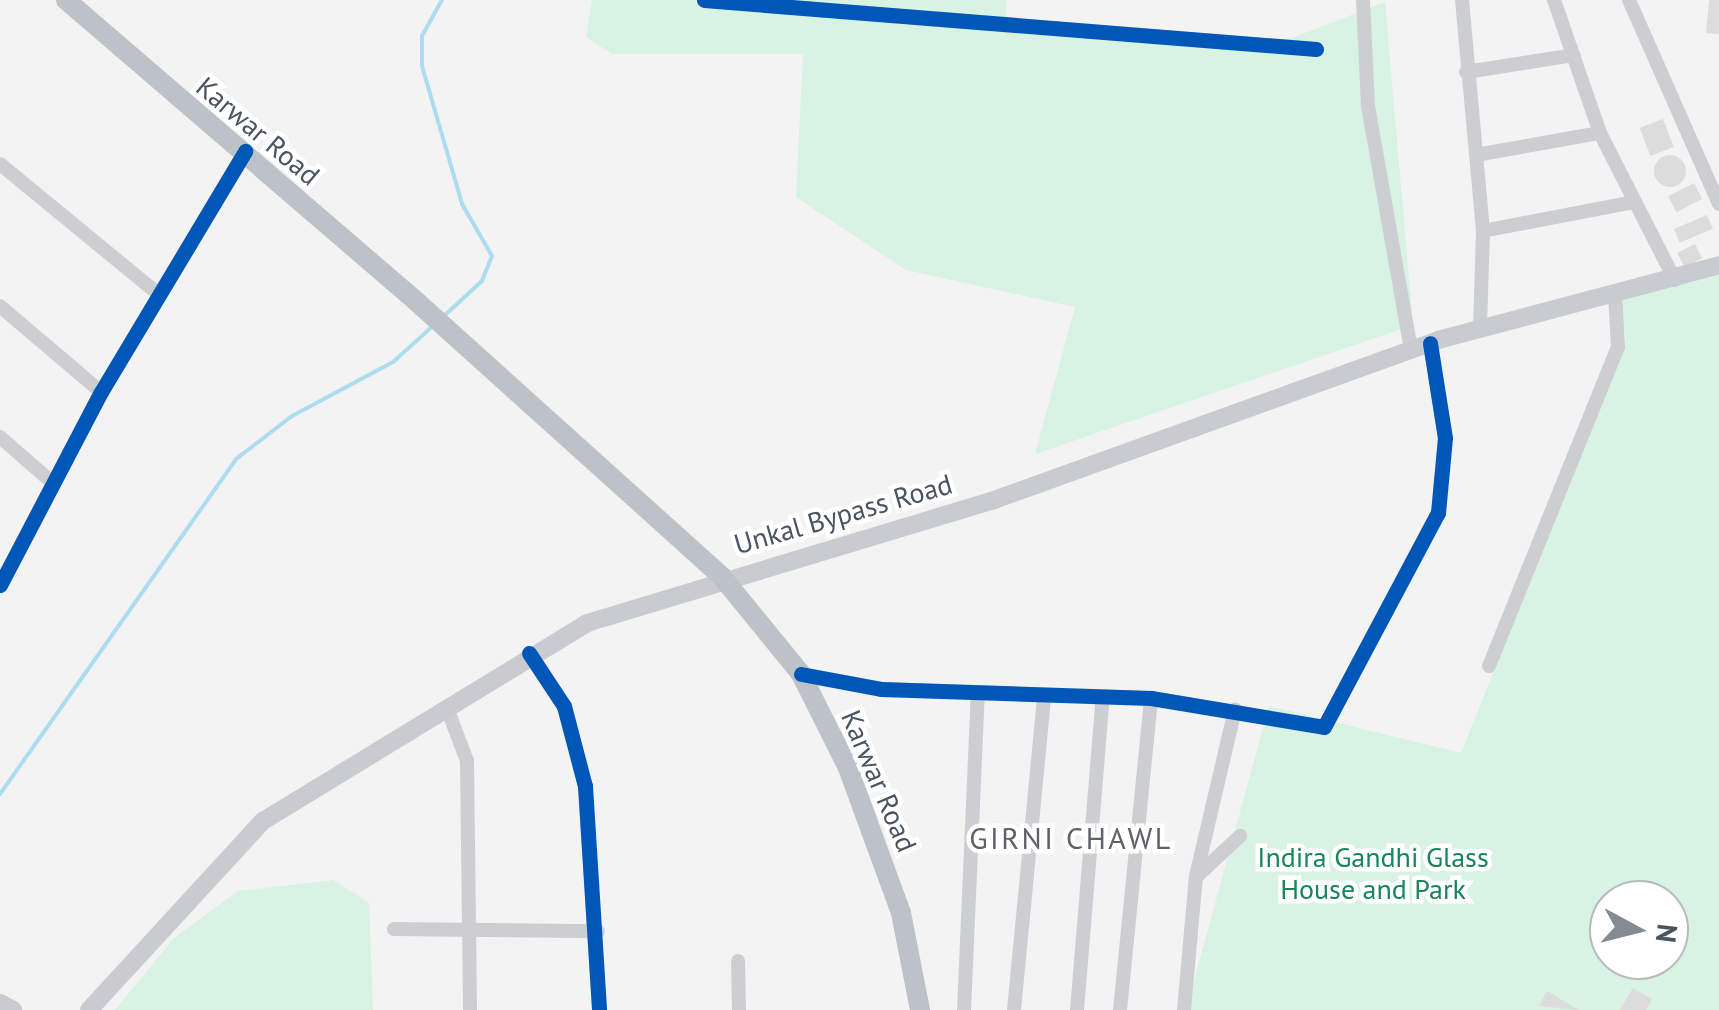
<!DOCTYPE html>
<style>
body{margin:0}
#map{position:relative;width:1719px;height:1010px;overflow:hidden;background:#f3f3f3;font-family:"PT Sans",sans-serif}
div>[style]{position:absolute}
.green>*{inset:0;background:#d8f2e4}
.stream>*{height:4px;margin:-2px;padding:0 2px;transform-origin:2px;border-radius:2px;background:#addbf0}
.building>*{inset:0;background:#dcdcdd;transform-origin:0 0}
.round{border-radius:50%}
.minor>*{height:14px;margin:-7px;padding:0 7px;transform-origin:7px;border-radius:7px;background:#cdced1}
.major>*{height:18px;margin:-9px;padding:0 9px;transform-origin:9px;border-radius:9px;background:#c8ccd0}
.highway>*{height:20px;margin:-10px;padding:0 10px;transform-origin:10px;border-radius:10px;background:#bdc2c8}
.cycleway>*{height:15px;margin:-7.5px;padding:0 7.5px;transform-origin:7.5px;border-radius:7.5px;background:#0057b8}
span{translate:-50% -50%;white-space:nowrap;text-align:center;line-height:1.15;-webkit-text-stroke:9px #fff;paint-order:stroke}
.street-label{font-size:28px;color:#4a5360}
.park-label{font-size:28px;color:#178558}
.neighbourhood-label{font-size:30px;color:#5e6267;letter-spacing:2.5px}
.north{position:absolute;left:1589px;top:880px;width:100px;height:100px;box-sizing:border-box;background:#fff;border:2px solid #b7babf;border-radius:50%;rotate:97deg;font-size:28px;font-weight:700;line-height:40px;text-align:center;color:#4a5360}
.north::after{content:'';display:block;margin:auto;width:35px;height:45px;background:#858b93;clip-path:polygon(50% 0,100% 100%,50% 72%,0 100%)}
</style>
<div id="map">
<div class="green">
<i style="clip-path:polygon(592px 0,1007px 0,1006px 16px,1025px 21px,1269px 47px,1385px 2px,1413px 325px,1035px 454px,1075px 307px,906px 270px,796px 197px,803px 54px,612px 54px,586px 37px)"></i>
<i style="clip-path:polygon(evenodd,1719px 272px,1719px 1010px,1186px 1010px,1269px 706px,1461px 753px,1626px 342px,1619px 300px,1719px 272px,1609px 900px,1669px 900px,1669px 960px,1609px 960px,1609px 900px)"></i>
<i style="clip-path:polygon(333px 880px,369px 903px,373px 1010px,115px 1010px,174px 938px,238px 891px)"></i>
</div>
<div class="stream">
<i style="left:442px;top:0;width:41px;rotate:119.1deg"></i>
<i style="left:422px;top:36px;width:30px;rotate:90deg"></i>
<i style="left:422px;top:66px;width:144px;rotate:73.8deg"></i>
<i style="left:462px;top:204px;width:60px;rotate:60deg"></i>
<i style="left:492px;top:256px;width:27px;rotate:112deg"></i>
<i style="left:482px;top:281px;width:50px;rotate:137.4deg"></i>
<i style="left:0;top:794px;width:410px;rotate:-54.8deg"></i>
<i style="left:236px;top:459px;width:71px;rotate:-37.5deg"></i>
<i style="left:292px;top:416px;width:115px;rotate:-28.1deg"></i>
<i style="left:393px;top:362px;width:55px;rotate:-42.1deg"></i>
</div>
<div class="building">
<i style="clip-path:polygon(1709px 0,1719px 0,1719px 34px,1706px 33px)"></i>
<i style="left:1663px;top:119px;width:30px;height:25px;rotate:69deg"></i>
<i class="round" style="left:1654px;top:155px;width:32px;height:32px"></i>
<i style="left:1694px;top:183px;width:18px;height:29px;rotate:63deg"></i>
<i style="left:1707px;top:215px;width:15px;height:36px;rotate:67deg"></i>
<i style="left:1695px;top:244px;width:16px;height:20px;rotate:63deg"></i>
<i style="clip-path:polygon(1633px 988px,1652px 999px,1646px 1010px,1620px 1010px)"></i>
<i style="clip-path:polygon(1547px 991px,1579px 1010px,1539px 1006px)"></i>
</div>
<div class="minor">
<i style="left:704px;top:0;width:614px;rotate:4.58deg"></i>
<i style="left:1363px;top:0;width:106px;rotate:87.3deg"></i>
<i style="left:1368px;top:106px;width:247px;rotate:80deg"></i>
<i style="left:1462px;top:0;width:232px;rotate:84.8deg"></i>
<i style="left:1483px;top:231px;width:97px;rotate:91.8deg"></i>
<i style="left:1554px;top:0;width:141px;rotate:70.9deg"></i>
<i style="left:1600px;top:133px;width:165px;rotate:63deg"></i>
<i style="left:1629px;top:0;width:223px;rotate:66.2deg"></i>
<i style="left:1466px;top:72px;width:109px;rotate:-8.9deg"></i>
<i style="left:1476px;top:155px;width:126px;rotate:-10.1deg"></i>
<i style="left:0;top:164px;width:205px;rotate:39.4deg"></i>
<i style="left:1483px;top:231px;width:153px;rotate:-10.9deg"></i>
<i style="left:0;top:306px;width:133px;rotate:40.4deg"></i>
<i style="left:0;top:437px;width:70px;rotate:41deg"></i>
<i style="left:0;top:585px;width:218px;rotate:-62.4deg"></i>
<i style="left:101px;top:392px;width:281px;rotate:-59.1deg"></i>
<i style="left:529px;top:653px;width:64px;rotate:56.6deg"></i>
<i style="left:564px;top:706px;width:83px;rotate:75.3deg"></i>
<i style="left:585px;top:786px;width:224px;rotate:86.4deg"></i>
<i style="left:1489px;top:666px;width:344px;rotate:-68deg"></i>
<i style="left:1618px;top:347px;width:54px;rotate:-93.2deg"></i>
<i style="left:801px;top:674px;width:81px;rotate:10.6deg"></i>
<i style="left:881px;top:689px;width:270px;rotate:1.9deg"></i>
<i style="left:1151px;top:698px;width:175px;rotate:9.5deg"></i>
<i style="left:1324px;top:727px;width:242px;rotate:-62deg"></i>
<i style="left:1438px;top:513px;width:75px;rotate:-84.7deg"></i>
<i style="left:1445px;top:438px;width:96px;rotate:-99deg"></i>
<i style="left:447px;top:708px;width:57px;rotate:69.3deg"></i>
<i style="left:467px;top:761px;width:249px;rotate:89.3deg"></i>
<i style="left:1197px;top:876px;width:59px;rotate:-42.9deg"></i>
<i style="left:394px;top:929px;width:204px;rotate:0.6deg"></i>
<i style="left:738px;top:961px;width:49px;rotate:88.8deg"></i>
<i style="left:964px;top:1010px;width:317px;rotate:-87.5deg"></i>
<i style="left:1014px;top:1010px;width:315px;rotate:-84.5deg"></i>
<i style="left:1077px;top:1010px;width:314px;rotate:-85.3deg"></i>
<i style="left:1120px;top:1010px;width:314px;rotate:-84.3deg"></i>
<i style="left:1184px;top:1010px;width:135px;rotate:-84.9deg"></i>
<i style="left:1196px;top:876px;width:171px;rotate:-76.8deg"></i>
</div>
<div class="major">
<i style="left:0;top:1003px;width:15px;rotate:28deg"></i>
<i style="left:89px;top:1010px;width:257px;rotate:-47.4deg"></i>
<i style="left:263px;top:821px;width:380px;rotate:-31.4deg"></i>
<i style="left:587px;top:623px;width:425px;rotate:-16.8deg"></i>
<i style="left:994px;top:500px;width:472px;rotate:-19.8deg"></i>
<i style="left:1438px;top:340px;width:291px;rotate:-14.9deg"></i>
</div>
<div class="highway">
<i style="left:66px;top:0;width:463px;rotate:40.7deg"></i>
<i style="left:417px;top:302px;width:411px;rotate:42deg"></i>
<i style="left:722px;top:577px;width:125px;rotate:50.8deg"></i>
<i style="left:801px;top:674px;width:105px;rotate:63.4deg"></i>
<i style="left:848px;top:768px;width:154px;rotate:69.9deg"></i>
<i style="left:901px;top:913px;width:99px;rotate:78.9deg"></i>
</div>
<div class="cycleway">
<i style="left:704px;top:0;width:614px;rotate:4.58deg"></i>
<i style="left:0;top:585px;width:218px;rotate:-62.4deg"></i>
<i style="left:101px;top:392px;width:281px;rotate:-59.1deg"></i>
<i style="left:529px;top:653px;width:64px;rotate:56.6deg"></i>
<i style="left:564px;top:706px;width:83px;rotate:75.3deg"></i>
<i style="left:585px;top:786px;width:224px;rotate:86.4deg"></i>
<i style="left:801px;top:674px;width:81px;rotate:10.6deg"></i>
<i style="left:881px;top:689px;width:270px;rotate:1.9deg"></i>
<i style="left:1151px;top:698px;width:175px;rotate:9.5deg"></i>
<i style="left:1324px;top:727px;width:242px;rotate:-62deg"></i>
<i style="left:1438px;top:513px;width:75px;rotate:-84.7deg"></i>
<i style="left:1445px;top:438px;width:96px;rotate:-99deg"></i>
</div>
<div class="street-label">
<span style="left:258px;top:131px;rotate:40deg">Karwar Road</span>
<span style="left:843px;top:514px;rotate:-16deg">Unkal Bypass Road</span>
<span style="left:879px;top:781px;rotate:67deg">Karwar Road</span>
</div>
<div class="park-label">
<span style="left:1373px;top:873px">Indira Gandhi Glass<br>House and Park</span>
</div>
<div class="neighbourhood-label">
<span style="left:1071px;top:838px">GIRNI CHAWL</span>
</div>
<div class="north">N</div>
</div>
